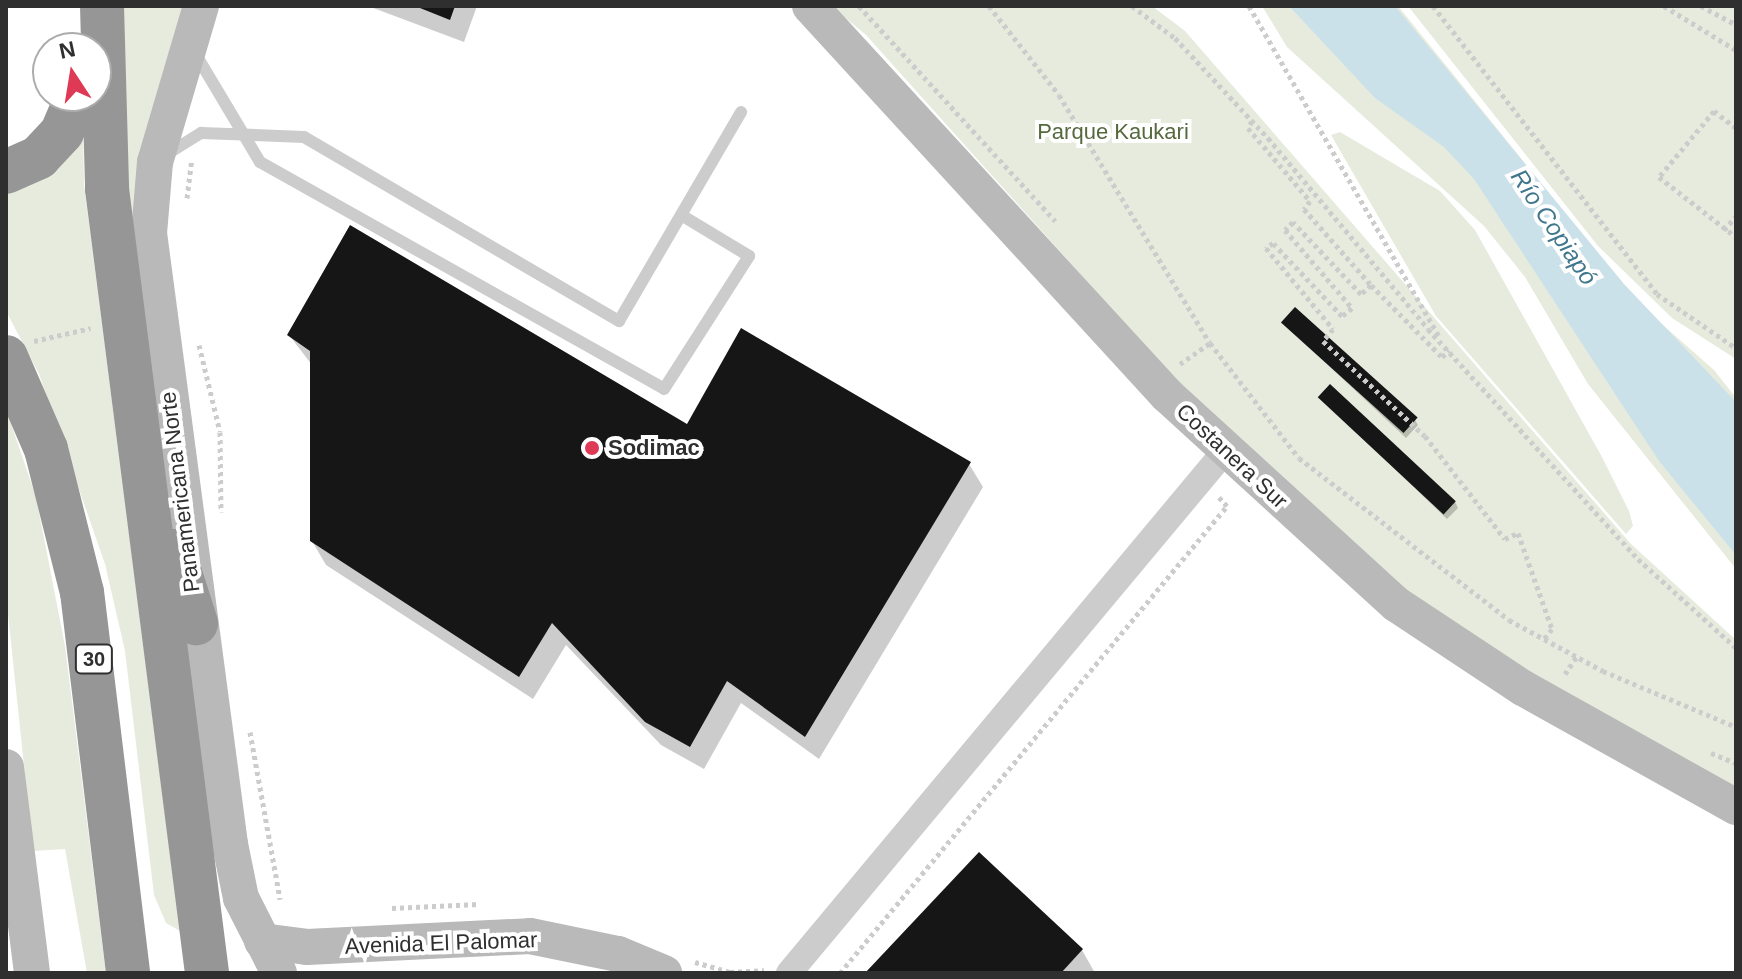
<!DOCTYPE html>
<meta charset="utf-8">
<style>
body{margin:0}
#map{position:relative;width:1742px;height:979px;overflow:hidden;background:#fff;font-family:Arial,sans-serif}
div>[style]{position:absolute}
.green>*{inset:0;background:#e6ebdd}
.water>*{inset:0;background:#cae1ea}
.shadow>*{inset:0;background:#0003}
.building>*{inset:0;background:#161616;transform-origin:0 0}
.path>*{height:5px;margin-top:-2.5px;transform-origin:0;background:repeating-linear-gradient(90deg,#ccc 0 4px,transparent 0 8px)}
.lane>*{height:12px;margin:-6px;padding:0 6px;transform-origin:6px;border-radius:6px;background:#ccc}
.street>*{height:26px;margin:-13px;padding:0 13px;transform-origin:13px;border-radius:13px;background:#ccc}
.secondary>*{height:36px;margin:-18px;padding:0 18px;transform-origin:18px;border-radius:18px;background:#b9b9b9}
.highway>*{height:44px;margin:-22px;padding:0 22px;transform-origin:22px;border-radius:22px;background:#969696}
.dots>*{width:22px;height:22px;translate:-50% -50%;box-sizing:border-box;border:4px solid #fff;border-radius:50%}
span{translate:-50% -50%;white-space:nowrap;text-align:center;line-height:1.15;-webkit-text-stroke:8px #fff;paint-order:stroke}
.shield-label span{padding:2px 6px;background:#fff;border:2px solid;border-radius:6px;-webkit-text-stroke-width:0}
.shield-label{font-size:20px;color:#2f2f2f;font-weight:700}
.park-label{font-size:22px;color:#56683e}
.poi-label{font-size:22px;color:#2f2f2f;font-weight:700}
.left{translate:0 -50%;text-align:left}
.street-label{font-size:22px;color:#2f2f2f}
.water-label{font-size:24px;color:#40778d;font-style:italic}
.frame{position:absolute;inset:0;border:8px solid #2f2f2f;pointer-events:none}
.north{position:absolute;left:32px;top:32px;width:80px;height:80px;box-sizing:border-box;background:#fff;border:2px solid #acacac;border-radius:50%;rotate:348deg;font-size:22px;font-weight:700;line-height:32px;text-align:center;color:#2f2f2f}
.north::after{content:'';display:block;margin:auto;width:28px;height:36px;background:#de3955;clip-path:polygon(50% 0,100% 100%,50% 72%,0 100%)}
</style>
<div id="map">
<div class="green">
<i style="clip-path:polygon(121px 6px,193px 6px,131px 220px,119px 118px)"></i>
<i style="clip-path:polygon(831px 6px,1152px 6px,1185px 31px,1631px 544px,1736px 640px,1736px 796px,1402px 597px,1290px 508px,866px 35px)"></i>
<i style="clip-path:polygon(1262px 6px,1398px 6px,1638px 303px,1714px 370px,1736px 398px,1736px 569px,1588px 384px,1525px 277px,1484px 226px,1287px 47px)"></i>
<i style="clip-path:polygon(1408px 6px,1736px 6px,1736px 359px,1672px 318px,1598px 246px)"></i>
<i style="clip-path:polygon(83px 123px,84px 184px,180px 931px,166px 923px,154px 895px,125px 651px,105px 564px,39px 374px,6px 311px,6px 191px)"></i>
<i style="clip-path:polygon(1340px 132px,1440px 191px,1475px 230px,1602px 457px,1629px 511px,1633px 526px,1626px 534px,1436px 316px,1331px 135px)"></i>
<i style="clip-path:polygon(6px 409px,36px 497px,65px 646px,106px 973px,87px 973px,65px 849px,33px 851px,6px 595px)"></i>
</div>
<div class="water">
<i style="clip-path:polygon(1289px 6px,1395px 6px,1624px 284px,1736px 402px,1736px 555px,1659px 461px,1474px 179px,1444px 147px,1375px 98px)"></i>
</div>
<div class="shadow">
<i style="clip-path:polygon(368px 6px,477px 6px,464px 42px)"></i>
<i style="clip-path:polygon(1283px 323px,1415px 420px,1418px 425px,1406px 438px)"></i>
<i style="clip-path:polygon(289px 335px,687px 426px,969px 464px,983px 487px,819px 759px,741px 703px,704px 769px,661px 745px,566px 645px,533px 699px,326px 565px,312px 541px,312px 365px)"></i>
<i style="clip-path:polygon(1320px 397px,1455px 502px,1458px 508px,1447px 519px)"></i>
<i style="clip-path:polygon(1082px 950px,1095px 973px,868px 973px)"></i>
</div>
<div class="building">
<i style="clip-path:polygon(415px 6px,455px 6px,450px 20px)"></i>
<i style="clip-path:polygon(350px 225px,687px 424px,741px 328px,971px 462px,805px 737px,727px 681px,690px 747px,645px 722px,552px 623px,519px 677px,310px 541px,310px 351px,287px 335px)"></i>
<i style="left:1295px;top:307px;width:165px;height:21px;rotate:42deg"></i>
<i style="left:1330px;top:384px;width:172px;height:18px;rotate:43deg"></i>
<i style="clip-path:polygon(979px 852px,1083px 949px,1061px 973px,865px 973px)"></i>
</div>
<div class="path">
<i style="left:859px;top:6px;width:291px;rotate:47.6deg"></i>
<i style="left:989px;top:6px;width:113px;rotate:51.8deg"></i>
<i style="left:1059px;top:95px;width:290px;rotate:58.7deg"></i>
<i style="left:1210px;top:343px;width:145px;rotate:52.3deg"></i>
<i style="left:1299px;top:458px;width:265px;rotate:37.6deg"></i>
<i style="left:1509px;top:620px;width:107px;rotate:28.5deg"></i>
<i style="left:1603px;top:671px;width:144px;rotate:22.8deg"></i>
<i style="left:1132px;top:6px;width:54px;rotate:36.7deg"></i>
<i style="left:1175px;top:38px;width:137px;rotate:47.1deg"></i>
<i style="left:1268px;top:138px;width:249px;rotate:50deg"></i>
<i style="left:1428px;top:329px;width:311px;rotate:47.6deg"></i>
<i style="left:1638px;top:559px;width:132px;rotate:42.2deg"></i>
<i style="left:1249px;top:6px;width:383px;rotate:60.1deg"></i>
<i style="left:1433px;top:6px;width:365px;rotate:52.1deg"></i>
<i style="left:1657px;top:294px;width:96px;rotate:34.4deg"></i>
<i style="left:1664px;top:6px;width:84px;rotate:31.4deg"></i>
<i style="left:1701px;top:6px;width:40px;rotate:28deg"></i>
<i style="left:1252px;top:121px;width:8px;rotate:120deg"></i>
<i style="left:1248px;top:128px;width:96px;rotate:49.7deg"></i>
<i style="left:1310px;top:201px;width:10px;rotate:127deg"></i>
<i style="left:1304px;top:209px;width:101px;rotate:48.6deg"></i>
<i style="left:1371px;top:285px;width:13px;rotate:138deg"></i>
<i style="left:1361px;top:294px;width:99px;rotate:-133.4deg"></i>
<i style="left:1293px;top:222px;width:11px;rotate:135deg"></i>
<i style="left:1285px;top:230px;width:103px;rotate:49.3deg"></i>
<i style="left:1352px;top:308px;width:13px;rotate:141deg"></i>
<i style="left:1342px;top:316px;width:100px;rotate:-133.4deg"></i>
<i style="left:1273px;top:243px;width:9px;rotate:144deg"></i>
<i style="left:1266px;top:248px;width:105px;rotate:50.4deg"></i>
<i style="left:1333px;top:329px;width:16px;rotate:130deg"></i>
<i style="left:1323px;top:341px;width:139px;rotate:43deg"></i>
<i style="left:1425px;top:436px;width:130px;rotate:52.2deg"></i>
<i style="left:1505px;top:539px;width:14px;rotate:-25deg"></i>
<i style="left:1518px;top:533px;width:102px;rotate:70.5deg"></i>
<i style="left:1552px;top:629px;width:13px;rotate:129deg"></i>
<i style="left:1736px;top:128px;width:28px;rotate:-142deg"></i>
<i style="left:1714px;top:111px;width:86px;rotate:129.8deg"></i>
<i style="left:1659px;top:177px;width:98px;rotate:37.9deg"></i>
<i style="left:187px;top:198px;width:38px;rotate:-83deg"></i>
<i style="left:1724px;top:230px;width:18px;rotate:-49deg"></i>
<i style="left:1371px;top:285px;width:101px;rotate:45.4deg"></i>
<i style="left:1442px;top:357px;width:10px;rotate:-45deg"></i>
<i style="left:34px;top:341px;width:58px;rotate:-12.8deg"></i>
<i style="left:199px;top:345px;width:89px;rotate:76.4deg"></i>
<i style="left:220px;top:432px;width:80px;rotate:89.3deg"></i>
<i style="left:1180px;top:364px;width:37px;rotate:-35deg"></i>
<i style="left:1565px;top:674px;width:22px;rotate:-56deg"></i>
<i style="left:250px;top:732px;width:170px;rotate:79.8deg"></i>
<i style="left:1711px;top:753px;width:27px;rotate:22deg"></i>
<i style="left:392px;top:908px;width:86px;rotate:-2.7deg"></i>
<i style="left:695px;top:962px;width:36px;rotate:16deg"></i>
<i style="left:730px;top:972px;width:34px;rotate:-3deg"></i>
<i style="left:840px;top:973px;width:607px;rotate:-50.35deg"></i>
<i style="left:1227px;top:506px;width:12px;rotate:-132deg"></i>
</div>
<div class="lane">
<i style="left:195px;top:53px;width:127px;rotate:59.2deg"></i>
<i style="left:260px;top:162px;width:463px;rotate:29.3deg"></i>
<i style="left:664px;top:389px;width:158px;rotate:-57.4deg"></i>
<i style="left:749px;top:256px;width:79px;rotate:-148.9deg"></i>
<i style="left:164px;top:156px;width:44px;rotate:-31.9deg"></i>
<i style="left:201px;top:133px;width:103px;rotate:2.2deg"></i>
<i style="left:304px;top:137px;width:365px;rotate:30.3deg"></i>
<i style="left:619px;top:321px;width:242px;rotate:-59.7deg"></i>
</div>
<div class="street">
<i style="left:789px;top:973px;width:680px;rotate:-50.13deg"></i>
</div>
<div class="secondary">
<i style="left:201px;top:6px;width:163px;rotate:106.4deg"></i>
<i style="left:155px;top:162px;width:71px;rotate:94.8deg"></i>
<i style="left:149px;top:233px;width:616px;rotate:82.45deg"></i>
<i style="left:230px;top:844px;width:55px;rotate:78.5deg"></i>
<i style="left:241px;top:898px;width:84px;rotate:63.1deg"></i>
<i style="left:810px;top:6px;width:528px;rotate:47.46deg"></i>
<i style="left:1167px;top:395px;width:310px;rotate:42.4deg"></i>
<i style="left:1396px;top:604px;width:152px;rotate:33.5deg"></i>
<i style="left:1523px;top:688px;width:244px;rotate:29.2deg"></i>
<i style="left:6px;top:767px;width:208px;rotate:82.8deg"></i>
<i style="left:262px;top:941px;width:45px;rotate:7.6deg"></i>
<i style="left:307px;top:947px;width:223px;rotate:-2.8deg"></i>
<i style="left:530px;top:936px;width:90px;rotate:11.6deg"></i>
<i style="left:618px;top:954px;width:50px;rotate:22.4deg"></i>
</div>
<div class="highway">
<i style="left:102px;top:6px;width:183px;rotate:88.4deg"></i>
<i style="left:107px;top:189px;width:790px;rotate:82.73deg"></i>
<i style="left:6px;top:172px;width:36px;rotate:-24deg"></i>
<i style="left:39px;top:157px;width:34px;rotate:-47deg"></i>
<i style="left:62px;top:132px;width:39px;rotate:-67deg"></i>
<i style="left:6px;top:357px;width:100px;rotate:66.5deg"></i>
<i style="left:46px;top:449px;width:147px;rotate:75.9deg"></i>
<i style="left:82px;top:592px;width:384px;rotate:83.1deg"></i>
<i style="left:173px;top:551px;width:76px;rotate:72.3deg"></i>
</div>
<div class="dots">
<i style="left:592px;top:448px;background:#de3955"></i>
</div>
<div class="shield-label">
<span style="left:94px;top:659px">30</span>
</div>
<div class="park-label">
<span style="left:1113px;top:132px">Parque Kaukari</span>
</div>
<div class="poi-label">
<span class="left" style="left:608px;top:448px">Sodimac</span>
</div>
<div class="street-label">
<span style="left:1232px;top:456px;rotate:43deg">Costanera Sur</span>
<span style="left:180px;top:492px;rotate:-97deg">Panamericana Norte</span>
<span style="left:441px;top:943px;rotate:-2deg">Avenida El Palomar</span>
</div>
<div class="water-label">
<span style="left:1554px;top:227px;rotate:56deg">Río Copiapó</span>
</div>
<div class="frame"></div>
<div class="north">N</div>
</div>
